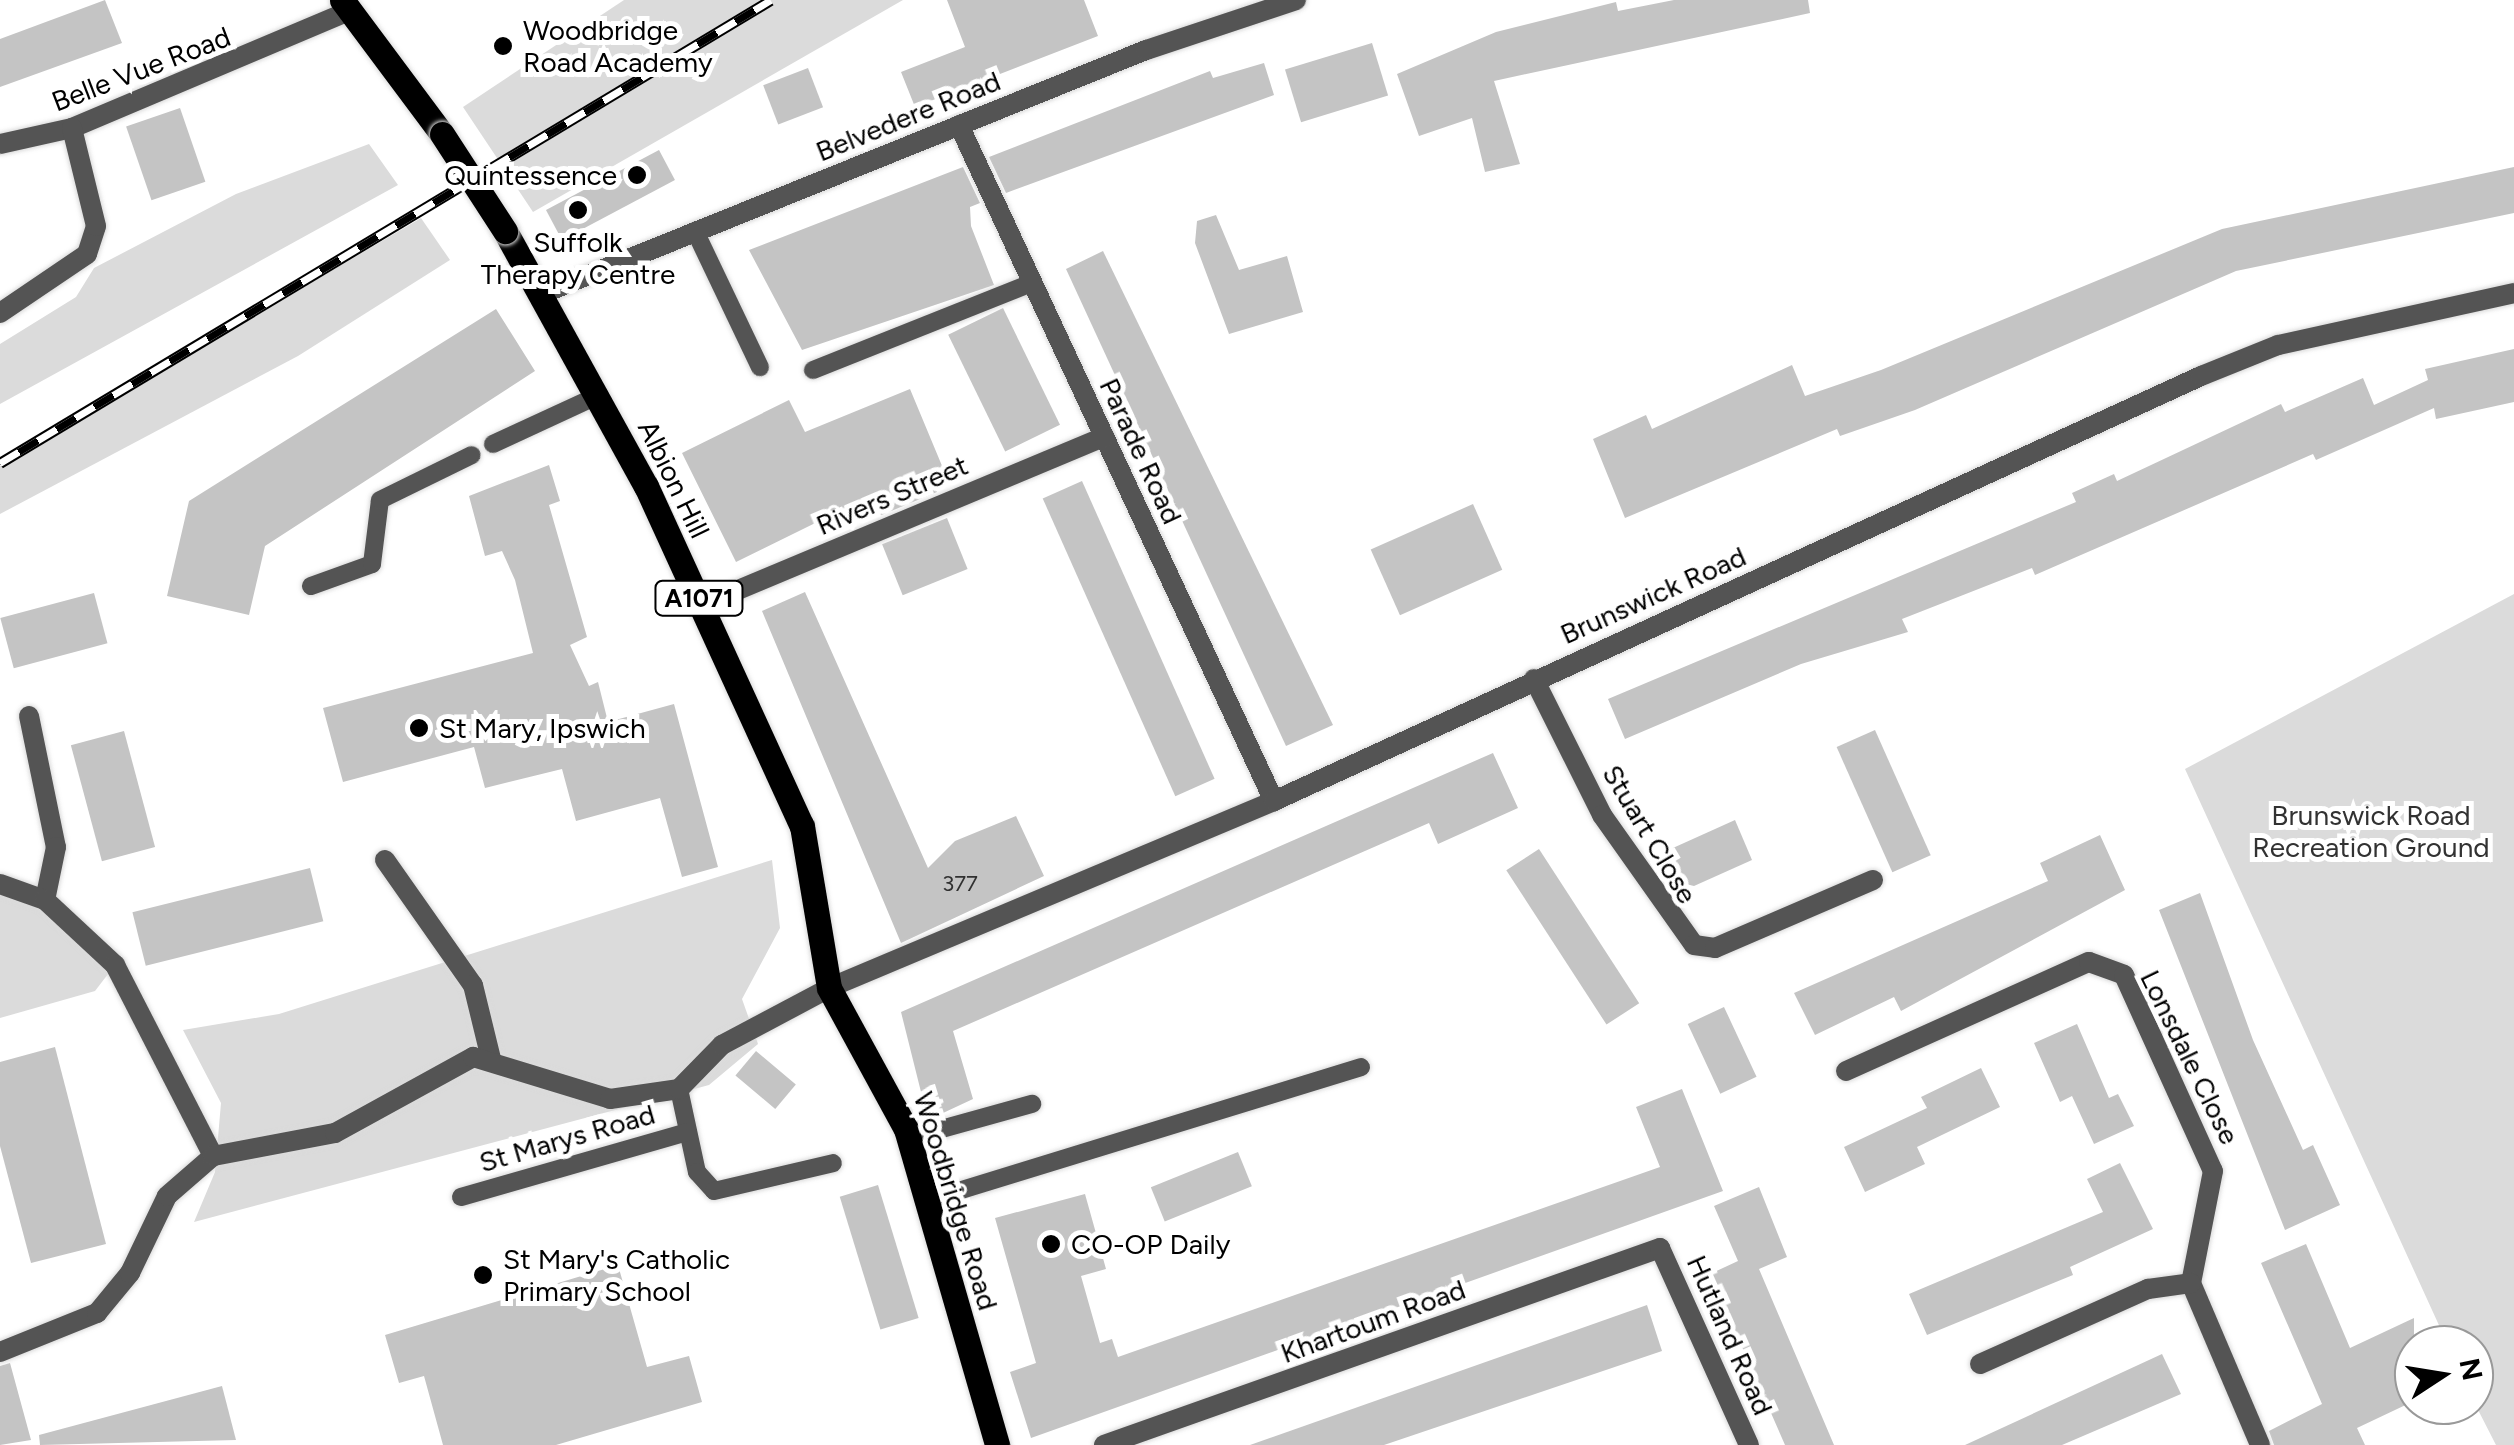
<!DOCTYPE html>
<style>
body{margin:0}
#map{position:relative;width:2514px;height:1445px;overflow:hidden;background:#fff;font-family:Figtree,sans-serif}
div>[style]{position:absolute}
.green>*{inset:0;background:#dbdbdb}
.building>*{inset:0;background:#c4c4c4;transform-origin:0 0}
.roads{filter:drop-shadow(0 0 2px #dbdbdb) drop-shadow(0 0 2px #dbdbdb)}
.lane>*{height:18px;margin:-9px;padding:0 9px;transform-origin:9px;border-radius:9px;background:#545454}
.street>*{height:20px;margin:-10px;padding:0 10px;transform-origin:10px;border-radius:10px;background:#545454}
.primary>*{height:25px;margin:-12.5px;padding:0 12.5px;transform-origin:12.5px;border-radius:12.5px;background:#000}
.rail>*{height:11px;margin-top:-5.5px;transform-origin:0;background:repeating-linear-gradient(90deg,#fff 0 22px,#000 0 44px);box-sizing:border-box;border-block:2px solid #000}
.bridges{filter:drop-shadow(0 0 2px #dbdbdb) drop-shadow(0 0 2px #dbdbdb)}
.primary-bridge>*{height:25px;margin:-12.5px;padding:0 12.5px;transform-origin:12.5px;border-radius:12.5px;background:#000}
.dots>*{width:28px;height:28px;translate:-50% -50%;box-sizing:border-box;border:5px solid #fff;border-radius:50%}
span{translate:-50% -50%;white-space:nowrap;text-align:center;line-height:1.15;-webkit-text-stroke:10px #fff;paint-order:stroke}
.number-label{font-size:22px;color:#313131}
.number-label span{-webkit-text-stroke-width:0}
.shield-label span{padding:2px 8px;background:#fff;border:2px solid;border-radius:8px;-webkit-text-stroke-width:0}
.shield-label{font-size:25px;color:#000;font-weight:700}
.poi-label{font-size:28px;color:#000}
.left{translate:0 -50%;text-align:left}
.right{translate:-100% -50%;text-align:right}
.street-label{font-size:28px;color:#000}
.park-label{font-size:28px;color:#323232}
.north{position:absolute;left:2394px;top:1325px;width:100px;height:100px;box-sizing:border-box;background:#fff;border:2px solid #999;border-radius:50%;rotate:78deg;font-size:28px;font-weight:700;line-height:40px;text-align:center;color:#000}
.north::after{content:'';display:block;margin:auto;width:35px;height:45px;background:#000;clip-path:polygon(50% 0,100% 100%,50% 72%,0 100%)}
</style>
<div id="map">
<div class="green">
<i style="clip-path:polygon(624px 0,903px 0,533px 212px,463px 107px)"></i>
<i style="clip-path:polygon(369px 144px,398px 185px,0 404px,0 344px,76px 297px,94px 268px,236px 194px)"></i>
<i style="clip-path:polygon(421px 218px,450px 260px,298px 356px,0 514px,0 466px)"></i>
<i style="clip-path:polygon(2514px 594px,2514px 1445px,2496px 1445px,2474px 1402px,2474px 1345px,2448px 1345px,2185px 769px)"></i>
<i style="clip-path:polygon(772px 860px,780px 928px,742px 999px,758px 1044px,709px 1085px,194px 1222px,215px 1172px,221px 1103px,183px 1030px,279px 1014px)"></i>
<i style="clip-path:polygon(0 884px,45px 900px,115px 965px,95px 991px,0 1018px)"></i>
</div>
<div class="building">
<i style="clip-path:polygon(105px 0,122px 43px,0 87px,0 39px)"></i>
<i style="clip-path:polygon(947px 0,1084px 0,1098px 36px,915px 107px,901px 72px,965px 47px)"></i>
<i style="clip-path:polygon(1674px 0,1808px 0,1810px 13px,1494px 81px,1520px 164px,1485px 172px,1472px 118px,1419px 136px,1397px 74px,1496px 32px,1616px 2px,1618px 11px)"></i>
<i style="left:1372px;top:43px;width:55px;height:91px;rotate:73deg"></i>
<i style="clip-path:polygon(1264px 63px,1274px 95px,1006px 193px,989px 157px,1210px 71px,1213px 78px)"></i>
<i style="left:808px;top:68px;width:42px;height:48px;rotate:69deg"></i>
<i style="left:180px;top:108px;width:78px;height:57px;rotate:71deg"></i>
<i style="left:659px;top:150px;width:34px;height:128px;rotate:62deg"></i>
<i style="clip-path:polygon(963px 167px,980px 203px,970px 207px,971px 226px,994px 285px,802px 350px,749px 250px)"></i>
<i style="clip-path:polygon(2514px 167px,2514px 213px,2236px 271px,1915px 410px,1840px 436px,1837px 429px,1625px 518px,1593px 439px,1646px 415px,1652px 429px,1792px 365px,1805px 396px,1881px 370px,2222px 229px)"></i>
<i style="clip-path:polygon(1216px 215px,1239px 270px,1287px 256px,1303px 312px,1229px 334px,1195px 243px,1197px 221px)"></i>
<i style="clip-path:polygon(1103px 251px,1333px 725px,1286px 746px,1066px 269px)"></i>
<i style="left:1003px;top:308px;width:130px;height:61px;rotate:64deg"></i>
<i style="clip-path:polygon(496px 309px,535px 371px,265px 546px,249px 615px,167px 596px,189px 501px)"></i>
<i style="clip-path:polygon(2514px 349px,2514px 402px,2436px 419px,2434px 408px,2316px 460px,2313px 454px,2035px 575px,2032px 568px,1902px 619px,1908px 632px,1801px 664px,1625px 739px,1608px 699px,2076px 502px,2072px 493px,2114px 474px,2117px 481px,2281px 404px,2285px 412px,2363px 378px,2374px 405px,2428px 380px,2425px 369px)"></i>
<i style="clip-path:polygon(910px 389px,945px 473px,931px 479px,937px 492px,872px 519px,862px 500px,736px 562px,682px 453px,789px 400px,805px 432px)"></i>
<i style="clip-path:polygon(549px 465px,560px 501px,549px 505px,587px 637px,570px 645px,589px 686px,598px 682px,608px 722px,674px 704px,718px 867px,682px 877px,660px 798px,576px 821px,562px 769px,485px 788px,474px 747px,343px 782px,323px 708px,533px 653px,515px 580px,502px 551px,485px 556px,469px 496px)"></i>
<i style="left:1082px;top:481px;width:326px;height:43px;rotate:66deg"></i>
<i style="left:1473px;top:504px;width:72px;height:112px;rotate:66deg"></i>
<i style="left:947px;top:518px;width:55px;height:70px;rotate:68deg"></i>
<i style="clip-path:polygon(805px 592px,928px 868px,955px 841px,1016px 816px,1044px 876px,901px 943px,762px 611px)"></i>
<i style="left:94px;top:593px;width:52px;height:97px;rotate:75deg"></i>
<i style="left:1875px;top:730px;width:137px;height:42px;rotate:66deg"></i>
<i style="left:124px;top:731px;width:120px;height:55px;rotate:75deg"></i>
<i style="clip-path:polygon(1493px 753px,1518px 808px,1438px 844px,1429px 823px,953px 1031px,973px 1099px,928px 1120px,901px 1012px)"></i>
<i style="clip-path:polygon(1735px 820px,1752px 860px,1694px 886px,1677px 882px,1664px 852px)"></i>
<i style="clip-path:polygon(2100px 835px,2125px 890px,1901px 1011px,1894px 997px,1815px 1035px,1794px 993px,2048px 881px,2040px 863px)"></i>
<i style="left:1539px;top:849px;width:184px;height:39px;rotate:57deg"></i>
<i style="left:310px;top:868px;width:55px;height:183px;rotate:76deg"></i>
<i style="clip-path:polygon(2200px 893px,2253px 1040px,2303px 1150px,2313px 1145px,2340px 1205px,2285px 1230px,2159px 910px)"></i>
<i style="left:1724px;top:1007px;width:77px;height:40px;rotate:65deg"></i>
<i style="clip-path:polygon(2077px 1024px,2109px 1098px,2118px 1094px,2134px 1126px,2094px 1144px,2072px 1096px,2060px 1102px,2034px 1043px)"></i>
<i style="clip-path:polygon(55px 1047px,106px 1244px,31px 1263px,0 1146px,0 1062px)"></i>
<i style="left:756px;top:1051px;width:52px;height:32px;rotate:40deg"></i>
<i style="clip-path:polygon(1981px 1068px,2000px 1107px,1917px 1147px,1925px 1164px,1865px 1192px,1844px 1147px,1927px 1108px,1921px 1097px)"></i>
<i style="clip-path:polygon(1682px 1089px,1723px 1191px,1031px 1438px,1010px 1372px,1036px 1363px,995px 1218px,1085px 1194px,1106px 1269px,1081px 1276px,1100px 1343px,1112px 1339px,1118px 1357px,1660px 1167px,1636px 1107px)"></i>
<i style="left:1238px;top:1152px;width:37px;height:94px;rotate:68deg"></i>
<i style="clip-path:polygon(2120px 1163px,2153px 1229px,2070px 1267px,2073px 1275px,1927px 1335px,1909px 1294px,2103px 1212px,2087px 1179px)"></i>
<i style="left:878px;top:1185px;width:139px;height:40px;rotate:73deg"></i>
<i style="clip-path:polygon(1759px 1187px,1787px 1257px,1759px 1269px,1834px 1445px,1785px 1445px,1710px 1274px,1738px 1261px,1714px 1206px)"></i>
<i style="clip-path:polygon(2306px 1244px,2350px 1348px,2414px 1318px,2414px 1401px,2357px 1428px,2365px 1445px,2274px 1445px,2269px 1431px,2322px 1404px,2261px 1263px)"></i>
<i style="clip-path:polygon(618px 1265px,647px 1367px,689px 1356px,702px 1402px,556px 1445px,443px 1445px,424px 1376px,399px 1383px,385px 1335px)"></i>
<i style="clip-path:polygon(1647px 1305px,1662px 1351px,1384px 1445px,1250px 1445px)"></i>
<i style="clip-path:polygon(2162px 1354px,2181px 1394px,2062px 1445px,1965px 1445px)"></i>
<i style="clip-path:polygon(10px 1363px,31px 1440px,0 1445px,0 1366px)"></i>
<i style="clip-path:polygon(222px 1386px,236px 1440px,40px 1445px,39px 1435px)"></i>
</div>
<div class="roads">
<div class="lane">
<i style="left:695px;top:231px;width:151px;rotate:64.5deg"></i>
<i style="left:813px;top:370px;width:236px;rotate:-21.7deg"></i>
<i style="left:493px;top:444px;width:117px;rotate:-24.8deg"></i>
<i style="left:311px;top:586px;width:65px;rotate:-19.8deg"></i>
<i style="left:372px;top:564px;width:64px;rotate:-82.9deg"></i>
<i style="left:380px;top:500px;width:102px;rotate:-26.1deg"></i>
<i style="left:679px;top:1089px;width:85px;rotate:77.8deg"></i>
<i style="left:697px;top:1172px;width:25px;rotate:48deg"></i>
<i style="left:714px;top:1191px;width:122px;rotate:-13.2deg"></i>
<i style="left:909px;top:1138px;width:128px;rotate:-15.5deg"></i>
<i style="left:461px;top:1197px;width:236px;rotate:-16deg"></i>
<i style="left:929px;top:1200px;width:452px;rotate:-17.1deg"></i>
</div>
<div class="street">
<i style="left:959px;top:125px;width:746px;rotate:65.02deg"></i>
<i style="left:0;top:144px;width:74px;rotate:-12.5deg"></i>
<i style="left:72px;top:128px;width:303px;rotate:-22.9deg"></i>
<i style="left:544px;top:293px;width:649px;rotate:-21.98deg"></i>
<i style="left:1146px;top:50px;width:158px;rotate:-18.4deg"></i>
<i style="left:0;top:313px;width:105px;rotate:-34.1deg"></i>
<i style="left:87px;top:254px;width:29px;rotate:-72deg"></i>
<i style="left:96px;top:226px;width:101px;rotate:-103.8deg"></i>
<i style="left:702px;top:605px;width:436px;rotate:-22.7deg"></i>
<i style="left:1534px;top:679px;width:152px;rotate:63.4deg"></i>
<i style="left:1602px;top:815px;width:159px;rotate:54.7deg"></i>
<i style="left:1694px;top:945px;width:21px;rotate:8deg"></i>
<i style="left:1715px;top:948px;width:172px;rotate:-23.3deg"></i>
<i style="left:29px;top:716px;width:134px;rotate:78.4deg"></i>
<i style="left:56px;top:847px;width:54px;rotate:101.7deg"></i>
<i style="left:385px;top:860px;width:153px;rotate:54.9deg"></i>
<i style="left:473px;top:985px;width:76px;rotate:76.3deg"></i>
<i style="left:0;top:884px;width:48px;rotate:19.6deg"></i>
<i style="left:45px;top:900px;width:96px;rotate:42.9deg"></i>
<i style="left:115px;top:965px;width:215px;rotate:62.8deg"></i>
<i style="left:1846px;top:1071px;width:266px;rotate:-24.2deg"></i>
<i style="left:2089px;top:962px;width:37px;rotate:20deg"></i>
<i style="left:2124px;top:975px;width:215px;rotate:65.6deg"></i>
<i style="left:2213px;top:1171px;width:114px;rotate:101.1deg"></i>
<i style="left:2191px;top:1283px;width:176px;rotate:66.9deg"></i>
<i style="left:0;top:1352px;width:105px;rotate:-21.9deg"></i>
<i style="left:97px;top:1313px;width:52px;rotate:-50.5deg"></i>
<i style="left:130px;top:1273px;width:85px;rotate:-64.3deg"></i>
<i style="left:167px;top:1196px;width:61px;rotate:-41deg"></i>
<i style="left:213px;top:1156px;width:124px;rotate:-10.7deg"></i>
<i style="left:335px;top:1133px;width:158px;rotate:-28.8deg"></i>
<i style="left:473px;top:1057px;width:143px;rotate:17deg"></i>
<i style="left:610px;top:1099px;width:70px;rotate:-8.2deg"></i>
<i style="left:679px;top:1089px;width:62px;rotate:-45.7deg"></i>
<i style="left:722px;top:1045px;width:121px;rotate:-28deg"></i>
<i style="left:829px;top:988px;width:483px;rotate:-22.8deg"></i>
<i style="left:1274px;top:801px;width:1020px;rotate:-24.63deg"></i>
<i style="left:2201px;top:376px;width:83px;rotate:-21.9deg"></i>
<i style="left:2278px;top:345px;width:242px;rotate:-12.4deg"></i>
<i style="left:1980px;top:1364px;width:184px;rotate:-24.1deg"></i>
<i style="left:2148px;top:1289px;width:43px;rotate:-7.9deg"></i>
<i style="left:1104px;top:1445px;width:590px;rotate:-19.51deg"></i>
<i style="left:1660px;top:1248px;width:216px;rotate:65.7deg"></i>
</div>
<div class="primary">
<i style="left:342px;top:0;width:167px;rotate:53.3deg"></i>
<i style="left:505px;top:231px;width:291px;rotate:61.1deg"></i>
<i style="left:646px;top:486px;width:374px;rotate:65.4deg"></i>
<i style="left:802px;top:826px;width:164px;rotate:80.5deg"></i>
<i style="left:829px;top:988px;width:161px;rotate:61.4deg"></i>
<i style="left:906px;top:1129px;width:329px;rotate:73.9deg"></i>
</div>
</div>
<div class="rail">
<i style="left:0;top:463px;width:899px;rotate:-30.99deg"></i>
</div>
<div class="bridges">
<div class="primary-bridge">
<i style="left:442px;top:134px;width:116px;rotate:57deg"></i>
</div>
</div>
<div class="dots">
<i style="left:503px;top:46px;background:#000"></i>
<i style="left:637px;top:175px;background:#000"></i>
<i style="left:578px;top:210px;background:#000"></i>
<i style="left:419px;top:728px;background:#000"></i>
<i style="left:1051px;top:1244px;background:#000"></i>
<i style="left:483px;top:1275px;background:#000"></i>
</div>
<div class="number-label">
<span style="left:960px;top:884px">377</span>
</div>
<div class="shield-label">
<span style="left:699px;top:598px">A1071</span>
</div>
<div class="poi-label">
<span class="left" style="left:523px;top:46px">Woodbridge<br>Road Academy</span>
<span class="right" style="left:617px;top:175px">Quintessence</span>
<span style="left:578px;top:258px">Suffolk<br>Therapy Centre</span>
<span class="left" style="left:439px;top:728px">St Mary, Ipswich</span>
<span class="left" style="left:1071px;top:1244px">CO-OP Daily</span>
<span class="left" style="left:503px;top:1275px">St Mary's Catholic<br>Primary School</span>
</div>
<div class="street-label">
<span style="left:141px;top:69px;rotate:-21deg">Belle Vue Road</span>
<span style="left:908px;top:116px;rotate:-22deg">Belvedere Road</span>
<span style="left:1141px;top:451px;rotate:65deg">Parade Road</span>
<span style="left:674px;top:479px;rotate:64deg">Albion Hill</span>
<span style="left:892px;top:495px;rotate:-23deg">Rivers Street</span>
<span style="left:1653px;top:595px;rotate:-24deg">Brunswick Road</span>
<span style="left:1650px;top:834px;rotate:59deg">Stuart Close</span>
<span style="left:2190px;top:1057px;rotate:64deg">Lonsdale Close</span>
<span style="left:567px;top:1138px;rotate:-16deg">St Marys Road</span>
<span style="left:956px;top:1201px;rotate:73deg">Woodbridge Road</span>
<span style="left:1373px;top:1321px;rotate:-20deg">Khartoum Road</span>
<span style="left:1730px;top:1335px;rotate:66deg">Hutland Road</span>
</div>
<div class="park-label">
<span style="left:2371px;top:831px">Brunswick Road<br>Recreation Ground</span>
</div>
<div class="north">N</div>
</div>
